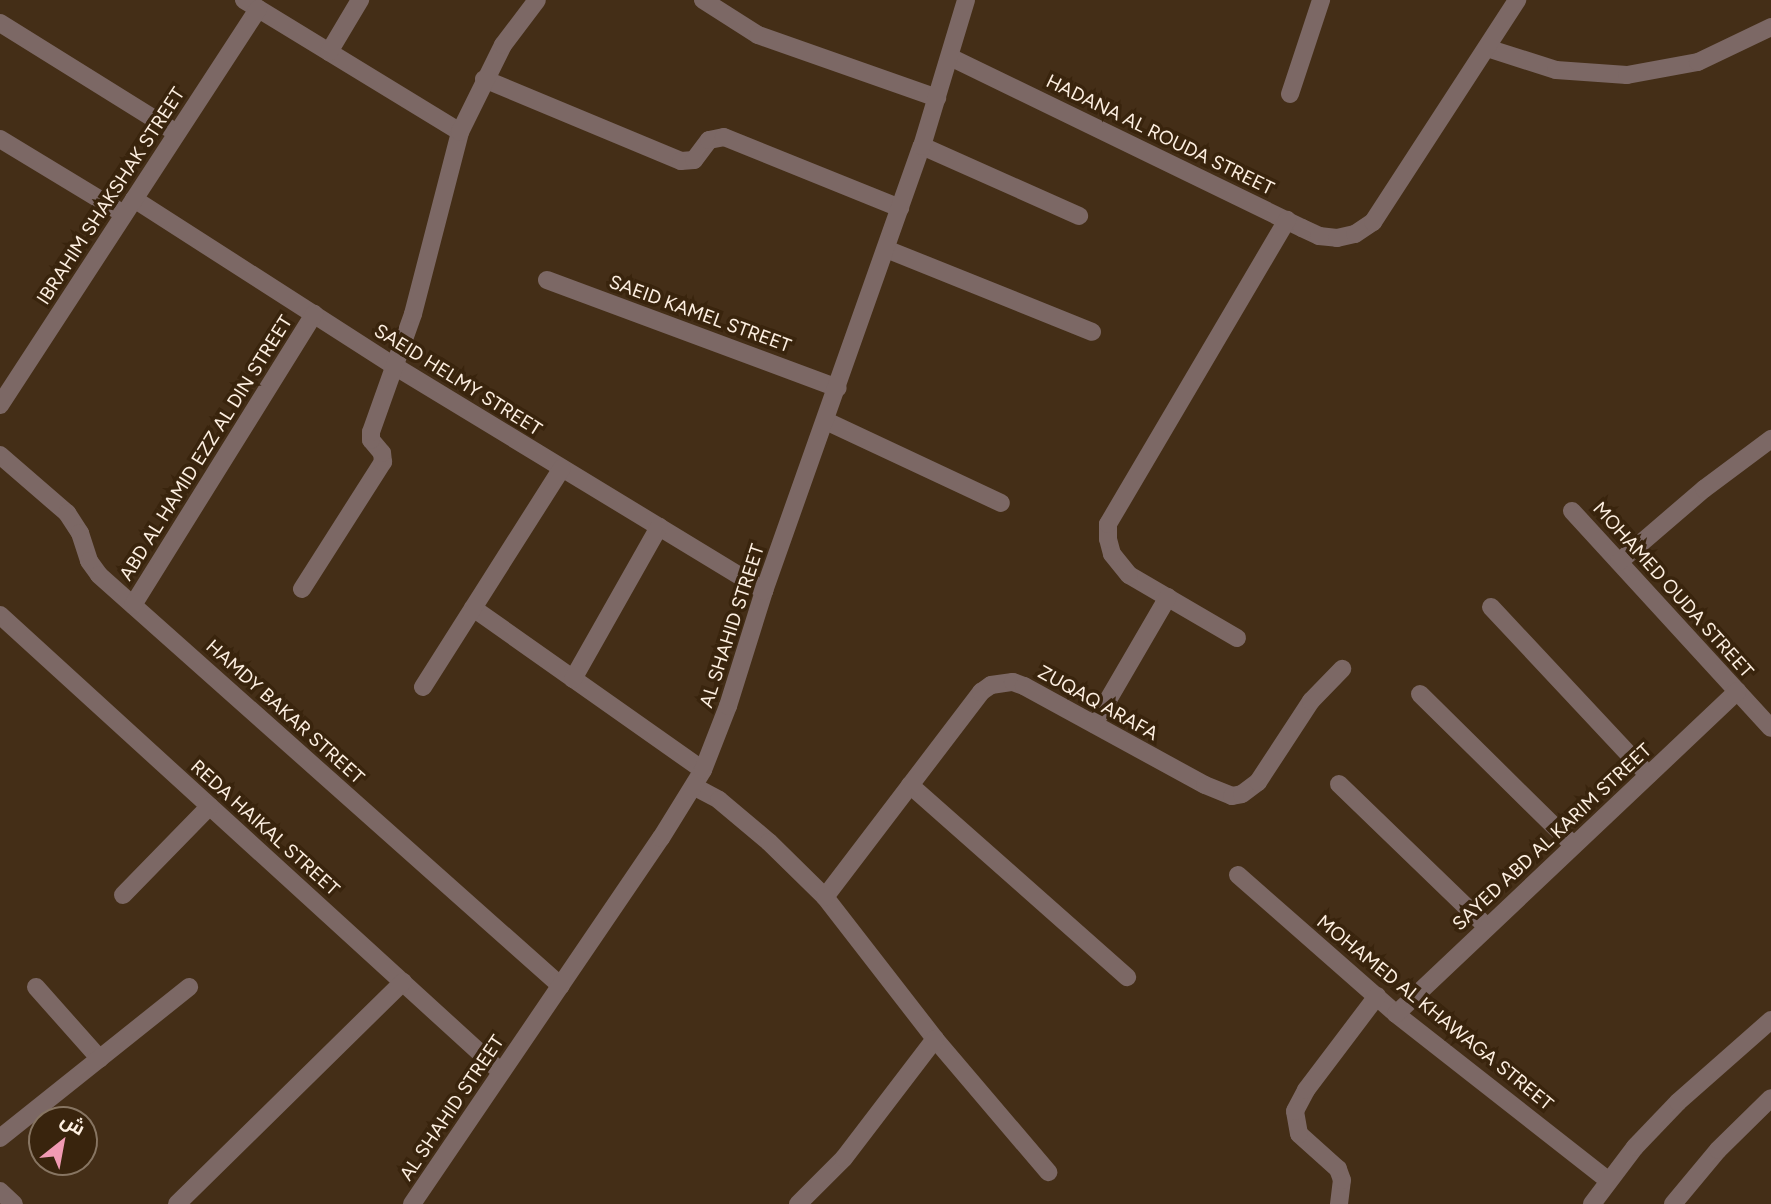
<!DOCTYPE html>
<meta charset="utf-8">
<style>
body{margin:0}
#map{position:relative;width:1771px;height:1204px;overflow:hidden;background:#442e17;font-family:Figtree,Cairo,sans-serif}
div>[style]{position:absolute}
.minor>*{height:18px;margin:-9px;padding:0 9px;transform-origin:9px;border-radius:9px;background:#7c6865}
span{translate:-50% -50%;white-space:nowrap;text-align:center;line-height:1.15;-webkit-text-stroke:7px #39240d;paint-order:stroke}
.street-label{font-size:19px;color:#fdefe1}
.north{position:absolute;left:28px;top:1106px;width:70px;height:70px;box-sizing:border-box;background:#39240d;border:2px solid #877562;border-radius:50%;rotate:31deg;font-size:19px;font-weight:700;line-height:28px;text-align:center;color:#fdefe1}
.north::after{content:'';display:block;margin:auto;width:24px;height:32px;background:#f19ab3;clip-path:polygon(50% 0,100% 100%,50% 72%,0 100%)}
</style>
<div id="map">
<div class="minor">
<i style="left:244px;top:0;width:253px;rotate:31.4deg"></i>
<i style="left:703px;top:0;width:65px;rotate:32.5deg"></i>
<i style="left:758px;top:35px;width:190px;rotate:19.4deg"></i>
<i style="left:0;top:23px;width:208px;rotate:31.9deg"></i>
<i style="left:1487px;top:48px;width:72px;rotate:17.7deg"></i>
<i style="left:1556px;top:70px;width:71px;rotate:4deg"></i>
<i style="left:1627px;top:75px;width:72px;rotate:-10.4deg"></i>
<i style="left:1698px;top:62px;width:81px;rotate:-25.6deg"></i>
<i style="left:329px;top:52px;width:61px;rotate:-59.2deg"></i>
<i style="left:950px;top:57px;width:391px;rotate:25.9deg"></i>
<i style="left:1302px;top:228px;width:19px;rotate:25deg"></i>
<i style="left:1319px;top:236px;width:18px;rotate:6deg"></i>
<i style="left:1337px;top:238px;width:18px;rotate:-13deg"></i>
<i style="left:1355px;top:234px;width:22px;rotate:-34deg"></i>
<i style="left:1373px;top:222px;width:265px;rotate:-57deg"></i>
<i style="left:484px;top:79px;width:213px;rotate:22.6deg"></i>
<i style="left:681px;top:161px;width:13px;rotate:-4deg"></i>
<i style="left:694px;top:160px;width:25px;rotate:-53deg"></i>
<i style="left:709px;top:140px;width:15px;rotate:-11deg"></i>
<i style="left:724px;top:137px;width:190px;rotate:22deg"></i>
<i style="left:1290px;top:94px;width:99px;rotate:-71.7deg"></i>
<i style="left:0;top:139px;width:145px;rotate:31.2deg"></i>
<i style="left:922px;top:146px;width:172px;rotate:24deg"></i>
<i style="left:134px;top:199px;width:311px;rotate:32.7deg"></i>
<i style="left:396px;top:367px;width:431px;rotate:31.3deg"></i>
<i style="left:886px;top:249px;width:222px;rotate:21.9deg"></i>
<i style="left:547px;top:280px;width:310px;rotate:20.4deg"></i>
<i style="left:0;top:405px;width:473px;rotate:-56.9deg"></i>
<i style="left:826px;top:421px;width:193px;rotate:25.1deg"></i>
<i style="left:0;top:455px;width:89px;rotate:40.9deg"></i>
<i style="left:67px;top:513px;width:24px;rotate:57deg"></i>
<i style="left:80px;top:533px;width:29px;rotate:72deg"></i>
<i style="left:89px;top:561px;width:17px;rotate:54deg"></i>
<i style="left:99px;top:575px;width:618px;rotate:41.66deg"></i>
<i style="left:1572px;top:511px;width:294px;rotate:47.5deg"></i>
<i style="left:1619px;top:562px;width:112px;rotate:-40.7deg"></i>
<i style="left:1704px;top:489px;width:84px;rotate:-36.7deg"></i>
<i style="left:302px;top:589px;width:151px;rotate:-57.5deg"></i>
<i style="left:383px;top:462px;width:9px;rotate:-96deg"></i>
<i style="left:382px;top:453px;width:17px;rotate:-130deg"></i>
<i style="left:371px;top:440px;width:8px;rotate:-90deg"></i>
<i style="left:371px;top:432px;width:125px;rotate:-70.4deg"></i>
<i style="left:413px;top:314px;width:188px;rotate:-75.5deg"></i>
<i style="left:460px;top:132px;width:97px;rotate:-63.7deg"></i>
<i style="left:503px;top:45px;width:56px;rotate:-52.9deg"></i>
<i style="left:133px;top:605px;width:343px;rotate:-58.1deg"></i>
<i style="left:1491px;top:607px;width:230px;rotate:46.9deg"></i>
<i style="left:473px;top:608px;width:281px;rotate:35.2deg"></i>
<i style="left:0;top:615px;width:678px;rotate:42.37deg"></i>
<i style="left:1237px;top:638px;width:125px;rotate:-149.7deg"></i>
<i style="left:1129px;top:575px;width:27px;rotate:-129deg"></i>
<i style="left:1112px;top:554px;width:16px;rotate:-105deg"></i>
<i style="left:1108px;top:539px;width:15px;rotate:-90deg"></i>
<i style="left:1108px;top:524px;width:353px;rotate:-59.5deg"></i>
<i style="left:573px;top:679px;width:175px;rotate:-60.5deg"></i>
<i style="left:423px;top:687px;width:259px;rotate:-57.6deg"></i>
<i style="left:1420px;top:694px;width:215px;rotate:44.6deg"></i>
<i style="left:1094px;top:724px;width:147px;rotate:-59.8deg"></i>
<i style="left:1339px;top:784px;width:204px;rotate:44deg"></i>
<i style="left:910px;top:785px;width:290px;rotate:41.5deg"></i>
<i style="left:695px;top:787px;width:27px;rotate:28deg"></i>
<i style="left:719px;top:800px;width:65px;rotate:40deg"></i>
<i style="left:769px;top:842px;width:78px;rotate:44.5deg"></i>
<i style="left:825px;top:897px;width:180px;rotate:52.2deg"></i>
<i style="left:935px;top:1039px;width:175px;rotate:49.6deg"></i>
<i style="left:1238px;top:875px;width:210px;rotate:41.3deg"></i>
<i style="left:1396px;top:1014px;width:269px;rotate:38.1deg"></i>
<i style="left:123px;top:895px;width:124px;rotate:-45.7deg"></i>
<i style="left:825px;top:897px;width:258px;rotate:-52.7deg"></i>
<i style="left:981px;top:692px;width:12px;rotate:-35deg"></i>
<i style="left:991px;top:685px;width:22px;rotate:-8deg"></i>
<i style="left:1013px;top:682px;width:12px;rotate:20deg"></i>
<i style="left:1024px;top:686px;width:206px;rotate:28.7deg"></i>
<i style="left:1205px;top:785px;width:29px;rotate:22deg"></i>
<i style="left:1232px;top:796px;width:10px;rotate:-11deg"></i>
<i style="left:1242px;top:794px;width:20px;rotate:-37deg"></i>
<i style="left:1258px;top:782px;width:97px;rotate:-56.8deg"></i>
<i style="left:1311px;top:701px;width:45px;rotate:-45.9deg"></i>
<i style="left:36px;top:987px;width:96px;rotate:48.4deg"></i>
<i style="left:1396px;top:1014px;width:470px;rotate:-43.4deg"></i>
<i style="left:0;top:1138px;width:242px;rotate:-38.6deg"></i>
<i style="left:0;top:1191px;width:19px;rotate:43deg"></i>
<i style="left:177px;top:1204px;width:317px;rotate:-44.5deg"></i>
<i style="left:412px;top:1204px;width:443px;rotate:-55.8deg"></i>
<i style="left:661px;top:838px;width:80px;rotate:-58.3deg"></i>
<i style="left:703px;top:770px;width:69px;rotate:-68.7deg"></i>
<i style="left:728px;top:706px;width:121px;rotate:-72.6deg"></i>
<i style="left:764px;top:591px;width:472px;rotate:-70.5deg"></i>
<i style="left:922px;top:146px;width:152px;rotate:-73.2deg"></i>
<i style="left:798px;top:1204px;width:65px;rotate:-45deg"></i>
<i style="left:844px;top:1158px;width:150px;rotate:-52.6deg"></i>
<i style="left:1339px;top:1204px;width:24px;rotate:-83deg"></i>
<i style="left:1342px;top:1180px;width:12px;rotate:-110deg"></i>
<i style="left:1338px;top:1169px;width:52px;rotate:-138.1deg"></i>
<i style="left:1299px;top:1134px;width:23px;rotate:-100deg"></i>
<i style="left:1295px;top:1111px;width:24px;rotate:-62deg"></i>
<i style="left:1306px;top:1090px;width:118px;rotate:-52.9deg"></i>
<i style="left:1592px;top:1204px;width:71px;rotate:-53deg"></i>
<i style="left:1635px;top:1147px;width:62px;rotate:-46.3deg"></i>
<i style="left:1678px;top:1102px;width:124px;rotate:-41.4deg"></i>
<i style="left:1673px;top:1204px;width:70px;rotate:-50.2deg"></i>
<i style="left:1718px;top:1150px;width:74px;rotate:-44.5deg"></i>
</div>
<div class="street-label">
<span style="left:1160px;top:135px;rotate:26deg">HADANA AL ROUDA STREET</span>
<span style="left:111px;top:196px;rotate:-57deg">IBRAHIM SHAKSHAK STREET</span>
<span style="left:700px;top:314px;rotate:20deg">SAEID KAMEL STREET</span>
<span style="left:458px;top:380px;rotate:32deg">SAEID HELMY STREET</span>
<span style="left:206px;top:448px;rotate:-58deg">ABD AL HAMID EZZ AL DIN STREET</span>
<span style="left:1673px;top:590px;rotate:48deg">MOHAMED OUDA STREET</span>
<span style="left:732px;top:626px;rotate:-72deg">AL SHAHID STREET</span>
<span style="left:1098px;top:703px;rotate:29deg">ZUQAQ ARAFA</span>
<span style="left:285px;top:712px;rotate:42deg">HAMDY BAKAR STREET</span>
<span style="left:265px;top:828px;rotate:42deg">REDA HAIKAL STREET</span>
<span style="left:1552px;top:837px;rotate:-43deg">SAYED ABD AL KARIM STREET</span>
<span style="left:1435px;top:1013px;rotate:39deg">MOHAMED AL KHAWAGA STREET</span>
<span style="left:452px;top:1108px;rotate:-56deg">AL SHAHID STREET</span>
</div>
<div class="north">ش</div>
</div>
